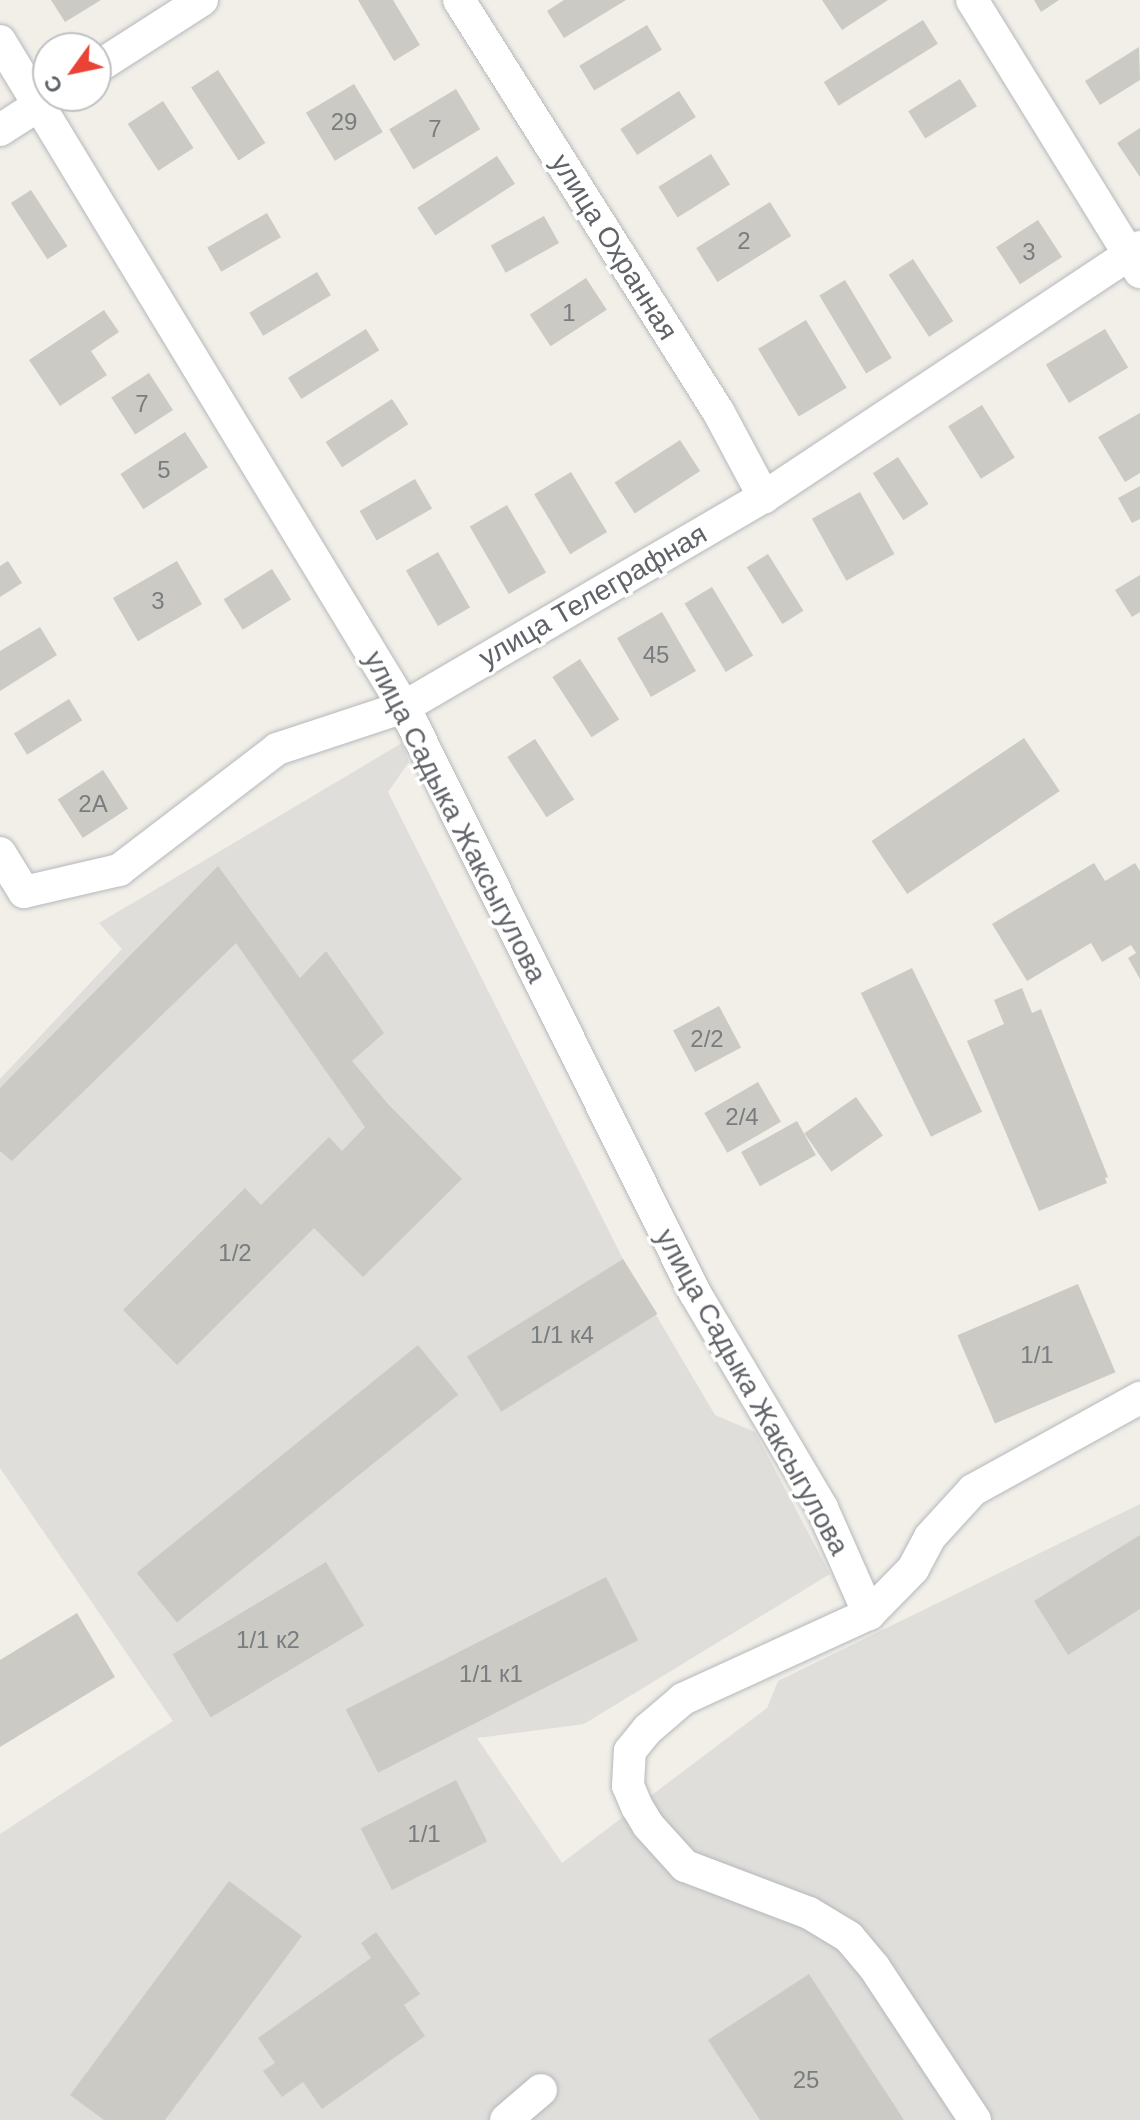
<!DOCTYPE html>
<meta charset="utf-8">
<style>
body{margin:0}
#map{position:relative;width:1140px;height:2120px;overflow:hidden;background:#f1efe8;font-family:Arial,sans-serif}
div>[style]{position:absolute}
.industrial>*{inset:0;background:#e0deda}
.building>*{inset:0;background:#cccac5;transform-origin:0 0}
.roads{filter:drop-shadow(0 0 2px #b5b8bc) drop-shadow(0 0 2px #b5b8bc)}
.minor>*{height:32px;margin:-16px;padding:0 16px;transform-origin:16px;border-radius:16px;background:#fff}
span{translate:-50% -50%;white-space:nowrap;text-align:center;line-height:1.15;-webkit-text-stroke:7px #fff;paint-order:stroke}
.number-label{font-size:24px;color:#7a7d7f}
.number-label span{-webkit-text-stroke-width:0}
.street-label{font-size:28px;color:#5f6368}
.north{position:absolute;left:32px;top:32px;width:80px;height:80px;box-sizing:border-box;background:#fff;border:2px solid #bfc1c3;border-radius:50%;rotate:237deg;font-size:22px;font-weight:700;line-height:32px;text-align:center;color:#5f6368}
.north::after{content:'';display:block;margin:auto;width:28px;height:36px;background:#ea4335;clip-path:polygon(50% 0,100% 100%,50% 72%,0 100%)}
</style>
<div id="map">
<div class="industrial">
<i style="clip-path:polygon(402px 743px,409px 762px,388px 792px,623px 1259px,715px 1415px,755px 1432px,830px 1574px,584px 1724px,477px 1738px,562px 1863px,767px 1708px,778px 1681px,1140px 1504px,1140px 2120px,0 2120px,0 1834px,173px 1721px,0 1468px,0 1079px,122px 949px,99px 923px)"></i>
</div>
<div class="building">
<i style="clip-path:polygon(51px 0,101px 0,65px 22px)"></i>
<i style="clip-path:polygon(358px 0,393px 0,420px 45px,394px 61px)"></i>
<i style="clip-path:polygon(564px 0,626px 0,564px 38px,547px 11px)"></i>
<i style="clip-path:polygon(822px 0,888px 0,842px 30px)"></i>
<i style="clip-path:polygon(1034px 0,1059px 0,1041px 12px)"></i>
<i style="left:923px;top:20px;width:28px;height:117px;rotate:58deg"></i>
<i style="left:647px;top:25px;width:29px;height:79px;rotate:59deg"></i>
<i style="clip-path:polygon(1139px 47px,1140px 80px,1100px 105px,1085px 81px)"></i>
<i style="left:218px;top:70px;width:87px;height:32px;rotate:57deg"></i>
<i style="left:960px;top:79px;width:32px;height:61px;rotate:58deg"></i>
<i style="left:354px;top:84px;width:56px;height:56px;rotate:59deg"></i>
<i style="left:456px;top:89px;width:47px;height:78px;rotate:59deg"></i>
<i style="left:679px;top:91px;width:31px;height:70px;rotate:57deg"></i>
<i style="left:163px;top:101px;width:56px;height:42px;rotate:57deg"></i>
<i style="clip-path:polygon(1140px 128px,1140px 177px,1117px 143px)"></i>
<i style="left:711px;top:154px;width:36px;height:62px;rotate:58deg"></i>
<i style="left:497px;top:156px;width:33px;height:95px;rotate:57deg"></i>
<i style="left:31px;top:190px;width:67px;height:24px;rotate:57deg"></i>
<i style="left:770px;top:202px;width:40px;height:87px;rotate:58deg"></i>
<i style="left:267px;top:213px;width:28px;height:69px;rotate:60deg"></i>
<i style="left:544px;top:216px;width:31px;height:61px;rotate:61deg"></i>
<i style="left:1038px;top:220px;width:44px;height:50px;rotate:57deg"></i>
<i style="left:913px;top:259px;width:74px;height:29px;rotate:57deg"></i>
<i style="left:317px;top:272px;width:27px;height:79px;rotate:59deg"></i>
<i style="left:586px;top:278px;width:38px;height:67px;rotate:57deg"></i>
<i style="left:845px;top:280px;width:91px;height:30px;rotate:59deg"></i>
<i style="clip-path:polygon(104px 310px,119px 332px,91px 351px,107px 375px,60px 406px,29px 360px)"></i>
<i style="left:806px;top:320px;width:79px;height:56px;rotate:59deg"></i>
<i style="left:366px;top:329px;width:25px;height:92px;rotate:58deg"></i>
<i style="left:1105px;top:329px;width:45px;height:69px;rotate:59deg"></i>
<i style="left:149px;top:373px;width:44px;height:45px;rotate:57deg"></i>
<i style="left:392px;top:399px;width:30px;height:79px;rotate:57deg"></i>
<i style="left:982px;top:405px;width:62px;height:40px;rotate:58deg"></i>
<i style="clip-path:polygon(1140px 413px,1140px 473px,1125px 482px,1098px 437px)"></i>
<i style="left:185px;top:432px;width:42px;height:77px;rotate:57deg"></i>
<i style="left:680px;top:440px;width:37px;height:78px;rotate:57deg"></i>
<i style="left:898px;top:457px;width:56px;height:30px;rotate:57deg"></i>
<i style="left:571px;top:472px;width:70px;height:43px;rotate:59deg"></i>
<i style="left:415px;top:479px;width:34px;height:64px;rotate:60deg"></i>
<i style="clip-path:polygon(1140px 486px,1140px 519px,1132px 523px,1118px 498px)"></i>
<i style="left:860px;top:492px;width:71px;height:55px;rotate:61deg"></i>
<i style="left:507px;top:505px;width:78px;height:43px;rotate:60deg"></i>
<i style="left:438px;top:552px;width:64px;height:37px;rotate:60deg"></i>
<i style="left:768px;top:554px;width:67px;height:25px;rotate:58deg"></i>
<i style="clip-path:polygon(8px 561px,22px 583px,0 597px,0 566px)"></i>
<i style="left:177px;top:561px;width:50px;height:74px;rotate:60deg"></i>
<i style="left:272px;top:569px;width:36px;height:57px;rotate:58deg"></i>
<i style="clip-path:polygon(1140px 575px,1140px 612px,1132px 617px,1115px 590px)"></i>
<i style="left:712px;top:587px;width:80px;height:32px;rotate:59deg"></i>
<i style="left:662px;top:612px;width:68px;height:52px;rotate:60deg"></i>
<i style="clip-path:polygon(40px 627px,57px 655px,0 691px,0 651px)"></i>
<i style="left:580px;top:659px;width:72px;height:33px;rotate:57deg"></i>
<i style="left:69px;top:699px;width:25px;height:65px;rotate:58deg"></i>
<i style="left:1024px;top:738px;width:64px;height:184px;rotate:56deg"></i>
<i style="left:535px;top:739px;width:72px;height:33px;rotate:57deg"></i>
<i style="left:103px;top:770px;width:46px;height:54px;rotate:57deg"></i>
<i style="clip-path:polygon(1094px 863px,1105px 881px,1135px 863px,1140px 871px,1140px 979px,1128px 958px,1136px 953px,1131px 945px,1102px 962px,1091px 943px,1027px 981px,992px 924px)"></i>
<i style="clip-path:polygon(218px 866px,300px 978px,326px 951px,384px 1033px,352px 1061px,388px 1104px,462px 1179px,363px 1277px,314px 1228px,177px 1365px,123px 1310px,245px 1188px,261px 1205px,329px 1137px,342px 1151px,365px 1127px,236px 943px,12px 1161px,0 1151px,0 1088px)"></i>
<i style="left:912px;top:968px;width:160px;height:57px;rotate:64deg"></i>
<i style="clip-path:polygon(1022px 988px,1032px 1013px,1041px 1009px,1108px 1177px,1105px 1178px,1107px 1183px,1039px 1211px,967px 1041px,1004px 1024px,994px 1000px)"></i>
<i style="left:719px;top:1006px;width:47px;height:52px;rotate:62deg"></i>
<i style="left:758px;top:1082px;width:46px;height:62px;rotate:60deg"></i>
<i style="left:856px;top:1097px;width:47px;height:63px;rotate:55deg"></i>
<i style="left:797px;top:1121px;width:39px;height:64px;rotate:61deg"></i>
<i style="left:623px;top:1259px;width:65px;height:184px;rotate:58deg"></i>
<i style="left:1078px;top:1284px;width:96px;height:131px;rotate:67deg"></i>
<i style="left:418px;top:1345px;width:64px;height:362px;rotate:51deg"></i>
<i style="clip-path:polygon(1140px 1535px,1140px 1609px,1068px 1655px,1034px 1601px)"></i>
<i style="left:326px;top:1562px;width:74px;height:179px;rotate:59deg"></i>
<i style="left:606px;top:1577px;width:71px;height:292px;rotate:63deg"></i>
<i style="clip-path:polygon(77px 1613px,115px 1677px,0 1747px,0 1660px)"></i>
<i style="left:456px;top:1780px;width:69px;height:107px;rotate:63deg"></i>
<i style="clip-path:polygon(229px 1881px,302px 1936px,165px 2120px,104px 2120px,70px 2095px)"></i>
<i style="clip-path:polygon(376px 1932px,420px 1994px,404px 2005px,425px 2036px,322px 2109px,303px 2082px,282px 2097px,263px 2071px,275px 2063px,258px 2038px,371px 1958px,361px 1943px)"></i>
<i style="clip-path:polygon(809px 1974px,904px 2120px,760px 2120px,708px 2040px)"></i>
</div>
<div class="roads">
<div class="minor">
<i style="left:459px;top:0;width:486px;rotate:57.8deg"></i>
<i style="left:718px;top:411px;width:98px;rotate:61.9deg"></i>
<i style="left:972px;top:0;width:320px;rotate:58.3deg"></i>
<i style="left:0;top:41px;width:779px;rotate:58.76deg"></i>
<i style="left:404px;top:707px;width:654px;rotate:63.59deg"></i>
<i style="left:695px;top:1293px;width:250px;rotate:59.4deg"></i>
<i style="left:822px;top:1508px;width:116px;rotate:66.1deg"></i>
<i style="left:96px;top:68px;width:126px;rotate:-32.7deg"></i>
<i style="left:0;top:130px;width:63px;rotate:-32.7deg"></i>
<i style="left:0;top:853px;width:46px;rotate:58.4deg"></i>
<i style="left:24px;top:892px;width:98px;rotate:-13deg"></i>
<i style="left:119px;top:870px;width:199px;rotate:-37.4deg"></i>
<i style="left:277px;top:749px;width:134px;rotate:-18.3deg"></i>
<i style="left:404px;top:707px;width:417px;rotate:-30.3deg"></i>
<i style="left:764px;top:497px;width:452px;rotate:-33.6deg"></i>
<i style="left:506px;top:2120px;width:46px;rotate:-40.6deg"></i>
<i style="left:975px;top:2120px;width:183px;rotate:-123.4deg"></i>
<i style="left:874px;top:1967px;width:39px;rotate:-130deg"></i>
<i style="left:849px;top:1937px;width:47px;rotate:-149deg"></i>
<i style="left:809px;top:1913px;width:133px;rotate:-159.2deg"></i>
<i style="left:685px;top:1866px;width:55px;rotate:-132.1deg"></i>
<i style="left:648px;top:1825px;width:21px;rotate:-121deg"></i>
<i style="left:637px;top:1807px;width:23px;rotate:-113deg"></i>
<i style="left:628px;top:1786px;width:35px;rotate:-87deg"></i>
<i style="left:630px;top:1751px;width:28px;rotate:-51deg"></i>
<i style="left:648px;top:1729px;width:46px;rotate:-40.6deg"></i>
<i style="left:683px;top:1699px;width:205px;rotate:-24.6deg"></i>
<i style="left:869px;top:1614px;width:63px;rotate:-45.6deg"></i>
<i style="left:913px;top:1569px;width:36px;rotate:-62deg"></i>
<i style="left:930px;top:1537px;width:64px;rotate:-47.5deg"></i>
<i style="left:973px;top:1490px;width:191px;rotate:-28.9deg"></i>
</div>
</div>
<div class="number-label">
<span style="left:344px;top:122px">29</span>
<span style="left:435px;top:129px">7</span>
<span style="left:744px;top:241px">2</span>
<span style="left:1029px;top:252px">3</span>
<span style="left:569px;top:313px">1</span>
<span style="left:142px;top:404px">7</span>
<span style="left:164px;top:470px">5</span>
<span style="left:158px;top:601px">3</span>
<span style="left:656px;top:655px">45</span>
<span style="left:93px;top:804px">2А</span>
<span style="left:707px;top:1039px">2/2</span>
<span style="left:742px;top:1117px">2/4</span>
<span style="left:235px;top:1253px">1/2</span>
<span style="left:562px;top:1335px">1/1 к4</span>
<span style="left:1037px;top:1355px">1/1</span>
<span style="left:268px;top:1640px">1/1 к2</span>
<span style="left:491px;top:1674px">1/1 к1</span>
<span style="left:424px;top:1834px">1/1</span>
<span style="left:806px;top:2080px">25</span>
</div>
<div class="street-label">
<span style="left:614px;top:247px;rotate:58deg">улица Охранная</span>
<span style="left:593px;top:596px;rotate:-30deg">улица Телеграфная</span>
<span style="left:455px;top:817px;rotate:63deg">улица Садыка Жаксыгулова</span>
<span style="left:752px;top:1392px;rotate:61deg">улица Садыка Жаксыгулова</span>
</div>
<div class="north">С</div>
</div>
